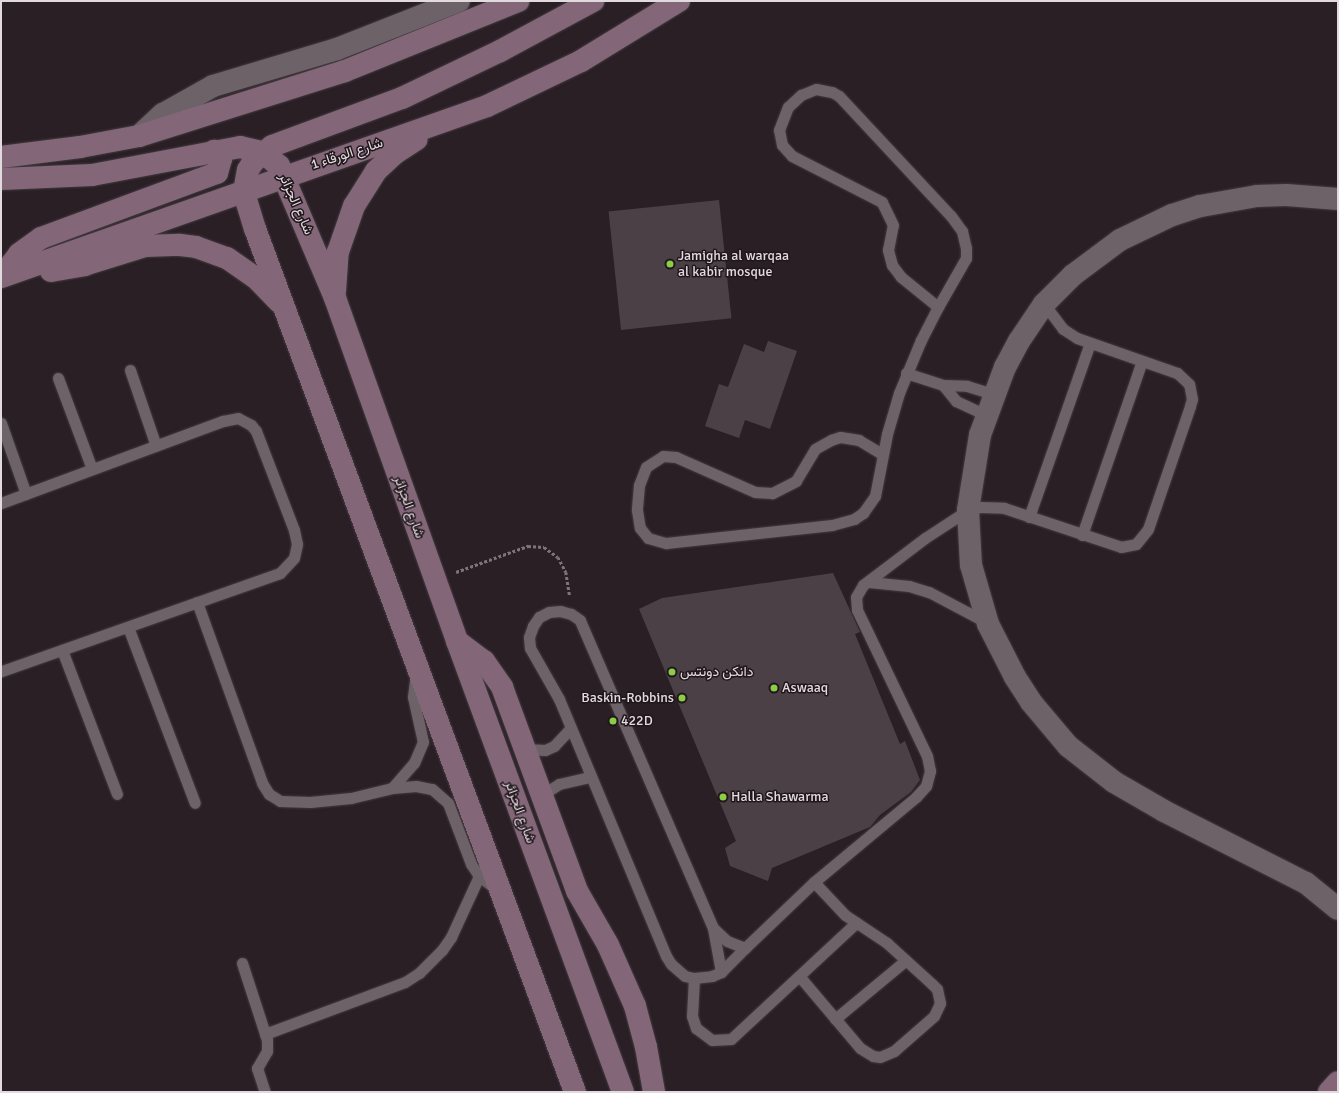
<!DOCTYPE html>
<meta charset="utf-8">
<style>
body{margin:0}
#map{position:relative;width:1339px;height:1093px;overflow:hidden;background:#291f25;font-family:Signika,Vazirmatn,sans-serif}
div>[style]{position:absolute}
.building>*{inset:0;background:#4c4047;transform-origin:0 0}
.path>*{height:2.5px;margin-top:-1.25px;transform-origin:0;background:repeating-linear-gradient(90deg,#7d747a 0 3px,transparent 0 5px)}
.roads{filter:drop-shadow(0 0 1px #443b40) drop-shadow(0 0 1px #443b40)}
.lane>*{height:11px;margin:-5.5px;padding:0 5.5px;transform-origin:5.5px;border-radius:5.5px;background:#6e6269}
.street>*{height:22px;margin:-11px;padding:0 11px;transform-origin:11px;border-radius:11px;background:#6e6269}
.secondary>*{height:22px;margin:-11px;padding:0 11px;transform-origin:11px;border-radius:11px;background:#836778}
.dots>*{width:11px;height:11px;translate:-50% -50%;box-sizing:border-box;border:2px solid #20161c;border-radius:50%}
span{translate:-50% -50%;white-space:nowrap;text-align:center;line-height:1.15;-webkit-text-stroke:3px #20161c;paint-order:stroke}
.street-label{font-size:14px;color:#e1dade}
.poi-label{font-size:14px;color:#e1dade}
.left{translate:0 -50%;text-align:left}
.right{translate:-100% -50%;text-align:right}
.frame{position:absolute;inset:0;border:2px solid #e1dade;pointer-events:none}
</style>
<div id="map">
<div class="building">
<i style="left:719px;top:200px;width:119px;height:111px;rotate:84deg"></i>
<i style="clip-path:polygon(768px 341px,797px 351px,770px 429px,745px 420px,739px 438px,705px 426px,719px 384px,728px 387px,744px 344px,764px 352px)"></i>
<i style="clip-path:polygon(833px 573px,860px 632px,855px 634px,900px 744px,905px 741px,920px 780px,911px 792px,880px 815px,870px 827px,772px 868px,768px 881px,730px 866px,725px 848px,736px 841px,639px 609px,662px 598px)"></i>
</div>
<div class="path">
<i style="left:456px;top:572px;width:77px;rotate:-19.9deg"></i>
<i style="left:528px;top:546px;width:16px;rotate:4deg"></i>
<i style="left:544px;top:547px;width:17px;rotate:36deg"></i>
<i style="left:558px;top:557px;width:17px;rotate:62deg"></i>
<i style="left:566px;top:572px;width:24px;rotate:81deg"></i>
</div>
<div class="roads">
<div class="lane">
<i style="left:816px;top:89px;width:16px;rotate:11deg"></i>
<i style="left:832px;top:92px;width:8px;rotate:30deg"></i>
<i style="left:839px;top:96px;width:164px;rotate:47deg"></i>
<i style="left:951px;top:216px;width:19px;rotate:54deg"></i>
<i style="left:962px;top:231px;width:17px;rotate:77deg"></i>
<i style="left:966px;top:248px;width:10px;rotate:90deg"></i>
<i style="left:966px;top:258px;width:56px;rotate:119.7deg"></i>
<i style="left:938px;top:307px;width:48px;rotate:-141deg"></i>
<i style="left:901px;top:277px;width:15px;rotate:-127deg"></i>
<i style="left:892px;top:265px;width:16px;rotate:-105deg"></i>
<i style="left:888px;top:250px;width:25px;rotate:-79deg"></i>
<i style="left:893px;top:225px;width:25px;rotate:-116deg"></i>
<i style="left:882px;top:202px;width:101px;rotate:-152.9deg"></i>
<i style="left:792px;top:156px;width:15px;rotate:-132deg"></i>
<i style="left:782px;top:145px;width:15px;rotate:-101deg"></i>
<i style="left:779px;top:130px;width:25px;rotate:-69deg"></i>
<i style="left:788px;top:107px;width:18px;rotate:-43deg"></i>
<i style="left:801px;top:95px;width:16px;rotate:-22deg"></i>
<i style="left:130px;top:370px;width:80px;rotate:71.1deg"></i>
<i style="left:906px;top:373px;width:39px;rotate:18deg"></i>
<i style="left:943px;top:385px;width:24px;rotate:2deg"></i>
<i style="left:967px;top:386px;width:28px;rotate:17deg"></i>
<i style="left:58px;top:378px;width:97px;rotate:69.5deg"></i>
<i style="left:943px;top:385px;width:21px;rotate:51deg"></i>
<i style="left:956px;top:401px;width:33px;rotate:25deg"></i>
<i style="left:1px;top:423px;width:75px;rotate:70.6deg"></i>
<i style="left:882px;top:454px;width:27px;rotate:-149deg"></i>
<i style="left:859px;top:440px;width:19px;rotate:-171deg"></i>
<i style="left:840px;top:437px;width:9px;rotate:162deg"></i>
<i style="left:831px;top:440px;width:18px;rotate:151deg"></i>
<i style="left:815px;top:449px;width:37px;rotate:121deg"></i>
<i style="left:796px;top:481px;width:27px;rotate:153deg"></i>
<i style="left:772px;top:493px;width:17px;rotate:-177deg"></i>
<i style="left:755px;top:492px;width:86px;rotate:-156.1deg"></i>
<i style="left:676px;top:457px;width:13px;rotate:-176deg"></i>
<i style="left:663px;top:456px;width:20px;rotate:147deg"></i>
<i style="left:646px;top:467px;width:19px;rotate:111deg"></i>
<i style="left:639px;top:485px;width:25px;rotate:95deg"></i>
<i style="left:637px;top:510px;width:18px;rotate:81deg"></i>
<i style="left:640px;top:528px;width:13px;rotate:51deg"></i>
<i style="left:648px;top:538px;width:19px;rotate:16deg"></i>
<i style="left:666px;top:543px;width:167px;rotate:-6.2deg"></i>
<i style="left:832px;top:525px;width:23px;rotate:-15deg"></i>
<i style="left:854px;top:519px;width:11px;rotate:-34deg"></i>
<i style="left:863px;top:513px;width:21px;rotate:-55deg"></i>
<i style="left:875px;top:496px;width:63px;rotate:-79deg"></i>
<i style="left:887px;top:434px;width:43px;rotate:-73.7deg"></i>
<i style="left:899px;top:393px;width:57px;rotate:-67.5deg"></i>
<i style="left:921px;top:340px;width:37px;rotate:-63deg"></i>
<i style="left:1px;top:503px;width:237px;rotate:-20.3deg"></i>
<i style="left:223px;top:421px;width:15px;rotate:-11deg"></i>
<i style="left:238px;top:418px;width:15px;rotate:28deg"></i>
<i style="left:251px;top:425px;width:8px;rotate:50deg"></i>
<i style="left:256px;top:431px;width:106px;rotate:69deg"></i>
<i style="left:294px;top:530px;width:14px;rotate:78deg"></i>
<i style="left:297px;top:544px;width:14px;rotate:102deg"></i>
<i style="left:294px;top:558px;width:21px;rotate:133deg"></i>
<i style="left:280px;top:573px;width:296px;rotate:160.6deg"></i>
<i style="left:1029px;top:517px;width:184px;rotate:-70.7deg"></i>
<i style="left:1082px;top:535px;width:184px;rotate:-71deg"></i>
<i style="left:869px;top:582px;width:40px;rotate:5.7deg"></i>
<i style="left:909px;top:586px;width:21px;rotate:17deg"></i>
<i style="left:929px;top:592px;width:64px;rotate:27.8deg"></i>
<i style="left:197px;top:602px;width:192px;rotate:70.2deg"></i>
<i style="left:262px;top:783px;width:13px;rotate:58deg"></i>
<i style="left:269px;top:794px;width:13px;rotate:32deg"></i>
<i style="left:280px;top:801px;width:30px;rotate:2deg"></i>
<i style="left:310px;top:802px;width:41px;rotate:-5.6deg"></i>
<i style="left:351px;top:798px;width:42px;rotate:-13.7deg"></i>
<i style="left:392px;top:788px;width:24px;rotate:-5deg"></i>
<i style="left:416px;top:786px;width:16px;rotate:11deg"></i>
<i style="left:432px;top:789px;width:21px;rotate:41deg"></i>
<i style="left:448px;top:803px;width:65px;rotate:69.3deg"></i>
<i style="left:471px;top:864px;width:14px;rotate:56deg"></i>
<i style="left:479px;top:876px;width:21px;rotate:37deg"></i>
<i style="left:128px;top:627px;width:188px;rotate:69.2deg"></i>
<i style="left:62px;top:650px;width:154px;rotate:69.1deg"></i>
<i style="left:525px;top:749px;width:20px;rotate:3deg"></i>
<i style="left:545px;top:750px;width:10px;rotate:-24deg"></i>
<i style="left:554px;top:746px;width:23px;rotate:-47deg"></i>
<i style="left:392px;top:788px;width:33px;rotate:-49deg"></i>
<i style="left:414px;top:763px;width:23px;rotate:-67deg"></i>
<i style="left:423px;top:742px;width:46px;rotate:-102.5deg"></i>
<i style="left:413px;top:697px;width:23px;rotate:-83deg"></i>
<i style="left:542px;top:795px;width:20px;rotate:-33deg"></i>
<i style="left:559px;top:784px;width:32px;rotate:-13deg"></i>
<i style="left:713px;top:928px;width:45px;rotate:79.7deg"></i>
<i style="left:745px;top:948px;width:19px;rotate:-159deg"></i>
<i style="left:727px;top:941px;width:19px;rotate:-137deg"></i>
<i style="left:713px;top:928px;width:335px;rotate:-113.4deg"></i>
<i style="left:580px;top:620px;width:11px;rotate:-146deg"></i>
<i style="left:571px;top:614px;width:11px;rotate:-165deg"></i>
<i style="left:560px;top:611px;width:11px;rotate:175deg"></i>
<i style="left:549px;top:612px;width:11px;rotate:153deg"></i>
<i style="left:539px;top:617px;width:11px;rotate:124deg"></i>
<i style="left:533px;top:626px;width:12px;rotate:110deg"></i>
<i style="left:529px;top:637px;width:11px;rotate:85deg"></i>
<i style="left:530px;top:648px;width:59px;rotate:60.4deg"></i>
<i style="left:559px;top:699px;width:278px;rotate:67.4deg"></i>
<i style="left:666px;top:956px;width:9px;rotate:58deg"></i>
<i style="left:671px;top:964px;width:18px;rotate:41deg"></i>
<i style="left:685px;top:976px;width:9px;rotate:13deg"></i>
<i style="left:694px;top:978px;width:18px;rotate:-6deg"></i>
<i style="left:712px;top:976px;width:10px;rotate:-24deg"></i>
<i style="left:721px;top:972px;width:34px;rotate:-45deg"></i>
<i style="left:745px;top:948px;width:95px;rotate:-43.7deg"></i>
<i style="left:814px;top:882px;width:133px;rotate:-39.8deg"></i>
<i style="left:916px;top:797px;width:15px;rotate:-48deg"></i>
<i style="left:926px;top:786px;width:16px;rotate:-75deg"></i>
<i style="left:930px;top:771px;width:15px;rotate:-101deg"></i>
<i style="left:927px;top:756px;width:162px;rotate:-115.6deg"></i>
<i style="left:857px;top:610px;width:13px;rotate:-94deg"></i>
<i style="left:856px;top:597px;width:14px;rotate:-60deg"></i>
<i style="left:863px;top:585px;width:78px;rotate:-37.2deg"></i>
<i style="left:925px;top:538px;width:51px;rotate:-33.1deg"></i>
<i style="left:968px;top:510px;width:12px;rotate:-14deg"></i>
<i style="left:980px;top:507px;width:24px;rotate:2deg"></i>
<i style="left:1004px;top:508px;width:123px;rotate:18.4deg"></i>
<i style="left:1121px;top:547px;width:15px;rotate:-11deg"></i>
<i style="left:1136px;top:544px;width:19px;rotate:-51deg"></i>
<i style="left:1148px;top:529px;width:130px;rotate:-71.1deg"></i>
<i style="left:1190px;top:406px;width:7px;rotate:-74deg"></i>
<i style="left:1192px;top:399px;width:15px;rotate:-101deg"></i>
<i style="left:1189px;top:384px;width:16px;rotate:-137deg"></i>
<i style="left:1177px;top:373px;width:106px;rotate:-160.7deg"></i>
<i style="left:1077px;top:338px;width:17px;rotate:-147deg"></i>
<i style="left:1063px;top:329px;width:31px;rotate:-127deg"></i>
<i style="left:242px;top:963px;width:81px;rotate:72deg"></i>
<i style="left:267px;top:1040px;width:11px;rotate:90deg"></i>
<i style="left:267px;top:1051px;width:20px;rotate:120deg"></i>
<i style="left:257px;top:1068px;width:25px;rotate:72deg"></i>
<i style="left:800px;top:977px;width:93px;rotate:49.8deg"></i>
<i style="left:860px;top:1048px;width:15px;rotate:32deg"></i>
<i style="left:873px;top:1056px;width:7px;rotate:8deg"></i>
<i style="left:880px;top:1057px;width:15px;rotate:-23deg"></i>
<i style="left:894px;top:1051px;width:53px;rotate:-41.2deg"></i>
<i style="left:934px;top:1016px;width:14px;rotate:-65deg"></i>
<i style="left:940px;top:1003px;width:14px;rotate:-102deg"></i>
<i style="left:937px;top:989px;width:7px;rotate:-135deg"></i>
<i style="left:932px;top:984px;width:61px;rotate:-137.7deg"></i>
<i style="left:887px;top:943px;width:50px;rotate:-146.3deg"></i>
<i style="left:845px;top:915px;width:45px;rotate:-133.2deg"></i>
<i style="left:694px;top:978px;width:38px;rotate:93deg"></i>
<i style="left:692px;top:1016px;width:13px;rotate:72deg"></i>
<i style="left:696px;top:1028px;width:20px;rotate:37deg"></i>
<i style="left:712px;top:1040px;width:19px;rotate:-3deg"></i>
<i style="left:731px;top:1039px;width:171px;rotate:-42.9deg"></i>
<i style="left:835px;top:1019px;width:92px;rotate:-39.7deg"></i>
<i style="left:265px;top:1034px;width:149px;rotate:-20.4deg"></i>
<i style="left:405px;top:982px;width:17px;rotate:-33deg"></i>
<i style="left:419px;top:973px;width:33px;rotate:-45deg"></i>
<i style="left:442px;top:950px;width:16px;rotate:-55deg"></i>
<i style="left:451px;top:937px;width:67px;rotate:-65.3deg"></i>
</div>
<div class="street">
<i style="left:139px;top:136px;width:33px;rotate:-43deg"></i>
<i style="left:163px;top:114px;width:57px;rotate:-29.2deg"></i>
<i style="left:213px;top:86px;width:129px;rotate:-16.6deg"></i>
<i style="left:337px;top:49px;width:131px;rotate:-21.5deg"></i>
<i style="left:1338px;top:199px;width:52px;rotate:-175.6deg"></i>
<i style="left:1286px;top:195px;width:29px;rotate:178deg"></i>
<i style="left:1257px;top:196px;width:58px;rotate:170deg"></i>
<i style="left:1200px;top:206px;width:29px;rotate:162deg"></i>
<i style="left:1172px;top:215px;width:58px;rotate:154.3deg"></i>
<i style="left:1120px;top:240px;width:59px;rotate:143.3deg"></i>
<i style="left:1073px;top:275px;width:41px;rotate:135deg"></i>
<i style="left:1044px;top:304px;width:45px;rotate:124deg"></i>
<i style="left:1019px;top:341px;width:30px;rotate:118deg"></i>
<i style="left:1005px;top:367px;width:72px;rotate:110.2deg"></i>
<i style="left:980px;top:435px;width:76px;rotate:99.1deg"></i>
<i style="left:968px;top:510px;width:55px;rotate:86.9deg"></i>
<i style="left:971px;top:565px;width:61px;rotate:73.9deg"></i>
<i style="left:988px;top:624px;width:59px;rotate:63deg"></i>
<i style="left:1015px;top:677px;width:30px;rotate:57deg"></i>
<i style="left:1031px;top:702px;width:57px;rotate:49.9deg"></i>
<i style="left:1068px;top:746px;width:58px;rotate:38deg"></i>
<i style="left:1114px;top:782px;width:58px;rotate:30.1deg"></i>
<i style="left:1164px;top:811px;width:159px;rotate:26.9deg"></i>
<i style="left:1306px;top:883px;width:41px;rotate:39.1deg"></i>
</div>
<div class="secondary">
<i style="left:1px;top:157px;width:80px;rotate:-7.2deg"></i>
<i style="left:80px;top:147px;width:60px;rotate:-10.6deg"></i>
<i style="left:139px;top:136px;width:216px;rotate:-17.5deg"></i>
<i style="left:345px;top:71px;width:187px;rotate:-22deg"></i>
<i style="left:1px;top:179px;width:91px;rotate:-2.5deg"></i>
<i style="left:92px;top:175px;width:151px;rotate:-10.7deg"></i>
<i style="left:240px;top:147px;width:23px;rotate:13deg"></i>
<i style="left:262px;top:152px;width:22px;rotate:39deg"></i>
<i style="left:279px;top:166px;width:143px;rotate:67deg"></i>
<i style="left:335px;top:298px;width:364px;rotate:70.4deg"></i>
<i style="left:457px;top:641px;width:481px;rotate:69.8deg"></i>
<i style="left:51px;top:271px;width:34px;rotate:-10deg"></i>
<i style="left:84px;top:265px;width:64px;rotate:-17.3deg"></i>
<i style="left:145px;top:246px;width:35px;rotate:-2deg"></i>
<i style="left:180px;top:245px;width:16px;rotate:7deg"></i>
<i style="left:196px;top:247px;width:33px;rotate:20deg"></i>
<i style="left:227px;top:258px;width:38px;rotate:35deg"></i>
<i style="left:258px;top:280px;width:30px;rotate:46deg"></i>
<i style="left:2px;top:276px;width:28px;rotate:-52deg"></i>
<i style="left:19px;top:254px;width:27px;rotate:-36deg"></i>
<i style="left:41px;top:238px;width:188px;rotate:-20.3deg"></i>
<i style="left:217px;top:173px;width:15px;rotate:-74deg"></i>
<i style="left:221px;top:159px;width:11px;rotate:-131deg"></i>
<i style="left:1px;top:277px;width:515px;rotate:-19.38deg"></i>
<i style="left:487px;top:106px;width:104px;rotate:-25.6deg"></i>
<i style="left:581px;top:61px;width:115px;rotate:-31.5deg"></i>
<i style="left:335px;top:291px;width:39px;rotate:-86deg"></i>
<i style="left:338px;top:252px;width:49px;rotate:-70.8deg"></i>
<i style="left:354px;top:206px;width:41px;rotate:-57.8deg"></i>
<i style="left:376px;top:171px;width:25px;rotate:-43deg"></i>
<i style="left:394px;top:154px;width:27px;rotate:-33deg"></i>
<i style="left:457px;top:641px;width:34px;rotate:37deg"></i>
<i style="left:484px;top:661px;width:32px;rotate:55deg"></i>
<i style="left:502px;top:687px;width:217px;rotate:69.8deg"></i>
<i style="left:577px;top:891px;width:62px;rotate:60.1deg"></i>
<i style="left:608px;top:945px;width:67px;rotate:66.1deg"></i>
<i style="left:635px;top:1006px;width:42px;rotate:75deg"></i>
<i style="left:646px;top:1047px;width:46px;rotate:79.9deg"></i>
<i style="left:575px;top:1092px;width:920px;rotate:-110.34deg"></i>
<i style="left:255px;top:229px;width:39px;rotate:-107deg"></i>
<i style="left:244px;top:192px;width:22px;rotate:-80deg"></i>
<i style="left:248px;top:170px;width:9px;rotate:-58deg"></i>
<i style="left:253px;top:162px;width:25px;rotate:-40deg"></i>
<i style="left:272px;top:146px;width:139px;rotate:-20.3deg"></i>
<i style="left:402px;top:98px;width:109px;rotate:-25.6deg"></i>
<i style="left:500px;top:51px;width:106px;rotate:-28.3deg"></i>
<i style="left:1329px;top:1092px;width:13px;rotate:-48deg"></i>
</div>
</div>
<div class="dots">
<i style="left:670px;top:264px;background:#8bce46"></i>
<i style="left:672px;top:672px;background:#8bce46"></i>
<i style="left:774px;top:688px;background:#8bce46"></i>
<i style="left:682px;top:698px;background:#8bce46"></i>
<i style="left:613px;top:721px;background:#8bce46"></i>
<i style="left:723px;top:797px;background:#8bce46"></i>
</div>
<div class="street-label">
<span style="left:347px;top:154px;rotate:-18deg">شارع الورقاء 1</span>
<span style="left:296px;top:204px;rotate:66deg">شارع الجزائر</span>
<span style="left:409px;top:507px;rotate:70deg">شارع الجزائر</span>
<span style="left:520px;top:812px;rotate:70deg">شارع الجزائر</span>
</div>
<div class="poi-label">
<span class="left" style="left:678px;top:264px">Jamigha al warqaa<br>al kabir mosque</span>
<span class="left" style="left:680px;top:672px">دانكن دونتس</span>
<span class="left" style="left:782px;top:688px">Aswaaq</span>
<span class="right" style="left:674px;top:698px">Baskin-Robbins</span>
<span class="left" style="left:621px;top:721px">422D</span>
<span class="left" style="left:731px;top:797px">Halla Shawarma</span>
</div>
<div class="frame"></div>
</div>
